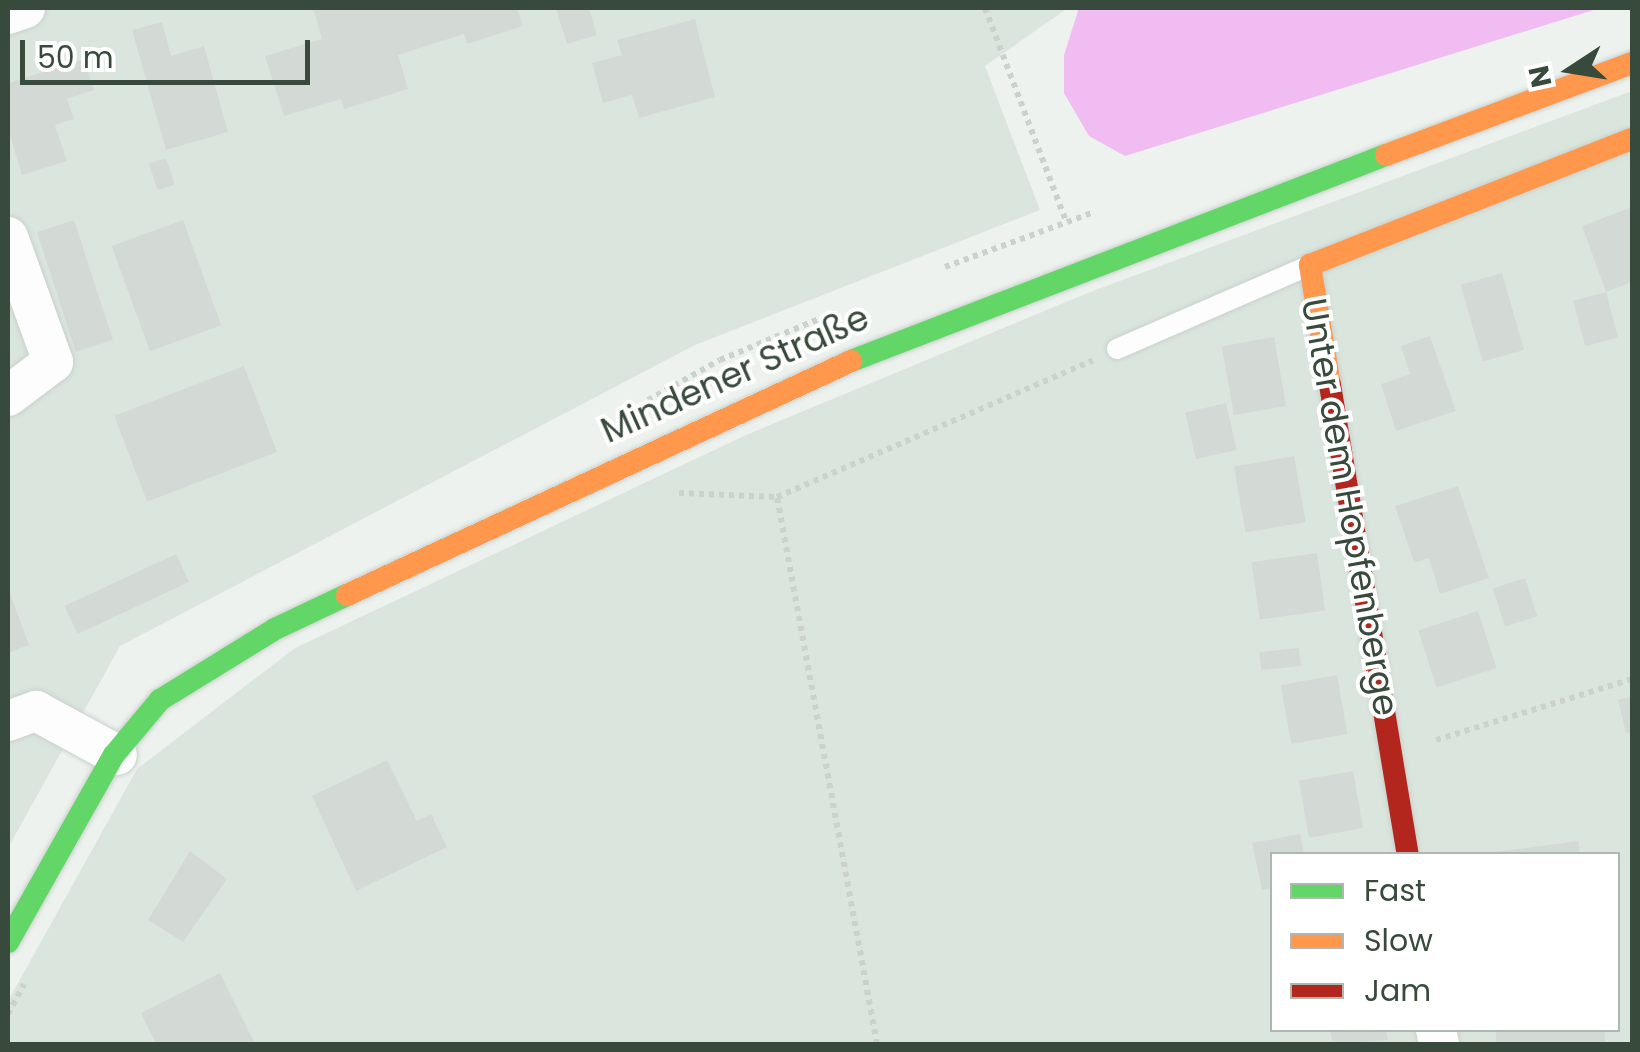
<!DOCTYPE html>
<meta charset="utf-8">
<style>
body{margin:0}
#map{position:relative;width:1640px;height:1052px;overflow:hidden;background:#edf2ee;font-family:Poppins,sans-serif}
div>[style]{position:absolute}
.residential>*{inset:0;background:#dae6dd}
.water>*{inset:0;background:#f1bcf2}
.building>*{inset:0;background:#d3dad5;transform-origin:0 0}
.path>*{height:6px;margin-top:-3px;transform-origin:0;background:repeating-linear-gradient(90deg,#cbd2cc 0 5px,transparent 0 10px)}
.roads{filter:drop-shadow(0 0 2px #cad0cc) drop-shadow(0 0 2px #cad0cc)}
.lane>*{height:20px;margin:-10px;padding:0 10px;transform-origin:10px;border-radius:10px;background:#fcfdfc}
.street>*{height:40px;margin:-20px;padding:0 20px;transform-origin:20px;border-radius:20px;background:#fcfdfc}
.fast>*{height:22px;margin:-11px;padding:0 11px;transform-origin:11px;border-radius:11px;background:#63d668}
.slow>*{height:22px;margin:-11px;padding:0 11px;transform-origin:11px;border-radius:11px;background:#ff974d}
.jam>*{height:22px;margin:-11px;padding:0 11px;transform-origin:11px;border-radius:11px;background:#b3261e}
span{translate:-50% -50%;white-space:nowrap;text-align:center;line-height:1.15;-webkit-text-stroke:8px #fff;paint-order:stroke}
.street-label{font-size:35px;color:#374a3b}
.frame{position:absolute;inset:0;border:10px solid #374a3b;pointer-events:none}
.legend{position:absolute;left:1270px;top:852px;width:350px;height:180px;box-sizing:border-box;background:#fff;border:2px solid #afb7b1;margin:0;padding:12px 18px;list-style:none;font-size:30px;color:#374a3b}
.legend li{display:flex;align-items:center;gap:20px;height:50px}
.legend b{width:50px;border:2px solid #afb7b1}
.north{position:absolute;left:1520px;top:20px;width:100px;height:100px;-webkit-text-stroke:8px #fff;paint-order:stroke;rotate:258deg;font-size:28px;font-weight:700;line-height:40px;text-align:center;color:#374a3b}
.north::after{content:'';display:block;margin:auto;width:35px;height:45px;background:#374a3b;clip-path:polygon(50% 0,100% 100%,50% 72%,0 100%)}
.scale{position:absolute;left:20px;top:40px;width:290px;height:45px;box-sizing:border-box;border:5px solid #374a3b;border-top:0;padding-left:12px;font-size:30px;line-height:35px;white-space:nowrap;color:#374a3b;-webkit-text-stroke:8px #fff;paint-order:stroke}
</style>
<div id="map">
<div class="residential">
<i style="clip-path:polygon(8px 8px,1068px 8px,985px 66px,1040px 210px,695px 345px,120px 646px,8px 848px)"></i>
<i style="clip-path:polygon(evenodd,1632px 91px,1632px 1044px,8px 1044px,8px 1001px,137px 769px,295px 648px,746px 435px,1090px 292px,1632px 91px,1272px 854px,1618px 854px,1618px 1030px,1272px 1030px,1272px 854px)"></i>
</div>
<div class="water">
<i style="clip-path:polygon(1079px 8px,1600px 8px,1125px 156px,1089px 136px,1064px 93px,1064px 55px)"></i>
</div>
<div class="building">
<i style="clip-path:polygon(313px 8px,517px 8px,523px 26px,467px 44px,464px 34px,398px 55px,408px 89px,344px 109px,341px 99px,284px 116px,265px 56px,322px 39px)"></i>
<i style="clip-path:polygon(589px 8px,597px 35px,567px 44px,556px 9px)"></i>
<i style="clip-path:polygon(695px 19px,715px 97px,639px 118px,632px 95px,603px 103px,592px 63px,622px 55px,617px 40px)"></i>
<i style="clip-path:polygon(162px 22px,171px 56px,204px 46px,228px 132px,166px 150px,132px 30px)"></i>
<i style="clip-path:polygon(84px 59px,94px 90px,67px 99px,74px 119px,55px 125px,67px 161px,22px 175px,8px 129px,8px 83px)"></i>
<i style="left:166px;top:158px;width:28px;height:18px;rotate:72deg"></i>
<i style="clip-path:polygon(1632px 207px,1632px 282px,1606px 292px,1582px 226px)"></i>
<i style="left:74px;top:220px;width:126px;height:39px;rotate:72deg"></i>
<i style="left:183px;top:220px;width:112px;height:76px;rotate:70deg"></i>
<i style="left:1502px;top:273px;width:80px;height:43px;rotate:74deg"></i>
<i style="left:1606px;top:292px;width:47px;height:34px;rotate:75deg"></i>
<i style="clip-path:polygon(1430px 336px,1456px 411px,1396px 431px,1381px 384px,1410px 374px,1401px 346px)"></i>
<i style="left:1274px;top:337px;width:70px;height:53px;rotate:80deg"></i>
<i style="left:244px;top:366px;width:92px;height:139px;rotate:69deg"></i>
<i style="left:1226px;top:403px;width:48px;height:42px;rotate:77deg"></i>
<i style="left:1294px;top:456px;width:67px;height:61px;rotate:80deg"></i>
<i style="clip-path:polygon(1458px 486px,1489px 578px,1440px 594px,1429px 558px,1414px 563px,1395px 506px)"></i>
<i style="left:1317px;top:553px;width:58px;height:66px;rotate:82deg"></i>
<i style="left:176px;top:554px;width:31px;height:123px;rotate:65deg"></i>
<i style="left:1525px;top:578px;width:40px;height:34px;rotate:72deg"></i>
<i style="clip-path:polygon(8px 588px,29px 645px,8px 653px)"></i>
<i style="left:1478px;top:611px;width:60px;height:63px;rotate:72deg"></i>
<i style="left:1299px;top:648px;width:18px;height:40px;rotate:84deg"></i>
<i style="left:1337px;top:675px;width:60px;height:57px;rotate:80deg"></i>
<i style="clip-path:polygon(1632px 696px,1632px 732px,1626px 733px,1618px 700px)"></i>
<i style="clip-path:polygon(387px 760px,417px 821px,431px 814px,447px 847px,356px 891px,312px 796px)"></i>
<i style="left:1353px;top:771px;width:58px;height:55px;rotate:80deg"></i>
<i style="clip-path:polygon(1300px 834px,1304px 854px,1272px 854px,1272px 888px,1262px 890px,1252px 843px)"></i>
<i style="clip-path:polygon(1578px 841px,1580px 854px,1495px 854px,1495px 852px)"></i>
<i style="clip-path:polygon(190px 851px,227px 879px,183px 942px,148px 920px)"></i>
<i style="clip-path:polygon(220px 973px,255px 1044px,156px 1044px,141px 1013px)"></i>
<i style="clip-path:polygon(1330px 1030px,1386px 1030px,1388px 1040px,1333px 1044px)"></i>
<i style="left:1496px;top:1030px;width:109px;height:14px"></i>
</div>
<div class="path">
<i style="left:985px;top:8px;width:228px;rotate:69.2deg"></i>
<i style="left:945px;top:267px;width:157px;rotate:-20.2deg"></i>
<i style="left:648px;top:400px;width:82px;rotate:-29.1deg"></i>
<i style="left:720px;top:360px;width:126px;rotate:-22.5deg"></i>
<i style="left:679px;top:493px;width:98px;rotate:2.3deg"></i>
<i style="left:1436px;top:740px;width:205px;rotate:-17.3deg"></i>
<i style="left:8px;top:1014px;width:34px;rotate:-62deg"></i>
<i style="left:877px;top:1044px;width:556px;rotate:-100.36deg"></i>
<i style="left:777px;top:497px;width:344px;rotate:-23.4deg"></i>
</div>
<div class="roads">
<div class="lane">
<i style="left:1117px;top:349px;width:208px;rotate:-23.5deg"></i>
</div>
<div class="street">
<i style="left:8px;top:14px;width:18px;rotate:-19deg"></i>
<i style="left:8px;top:237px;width:133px;rotate:70.2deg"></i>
<i style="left:53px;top:362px;width:56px;rotate:142.9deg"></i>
<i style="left:8px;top:721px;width:30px;rotate:-20deg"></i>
<i style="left:36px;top:711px;width:92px;rotate:28.5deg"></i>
<i style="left:1436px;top:1030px;width:14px;rotate:78deg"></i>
</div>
<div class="fast">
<i style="left:851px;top:361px;width:573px;rotate:-21.06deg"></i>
<i style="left:8px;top:942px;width:215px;rotate:-60.5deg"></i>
<i style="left:114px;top:755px;width:72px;rotate:-50.1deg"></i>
<i style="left:160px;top:700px;width:135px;rotate:-31.7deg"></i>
<i style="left:275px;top:629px;width:80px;rotate:-25.3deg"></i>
</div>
<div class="slow">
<i style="left:1386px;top:155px;width:263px;rotate:-20.5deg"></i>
<i style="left:1330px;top:385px;width:122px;rotate:-99.5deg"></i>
<i style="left:1310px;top:265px;width:346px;rotate:-21.4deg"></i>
<i style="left:347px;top:595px;width:556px;rotate:-24.9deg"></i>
</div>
<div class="jam">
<i style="left:1330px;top:385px;width:475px;rotate:80.6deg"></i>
</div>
</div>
<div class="street-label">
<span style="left:735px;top:374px;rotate:-24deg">Mindener Straße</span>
<span style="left:1350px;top:507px;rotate:80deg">Unter dem Hopfenberge</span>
</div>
<div class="frame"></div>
<ul class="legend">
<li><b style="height:12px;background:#63d668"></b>Fast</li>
<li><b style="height:12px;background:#ff974d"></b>Slow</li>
<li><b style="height:12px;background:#b3261e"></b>Jam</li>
</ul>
<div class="north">N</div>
<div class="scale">50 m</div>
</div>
